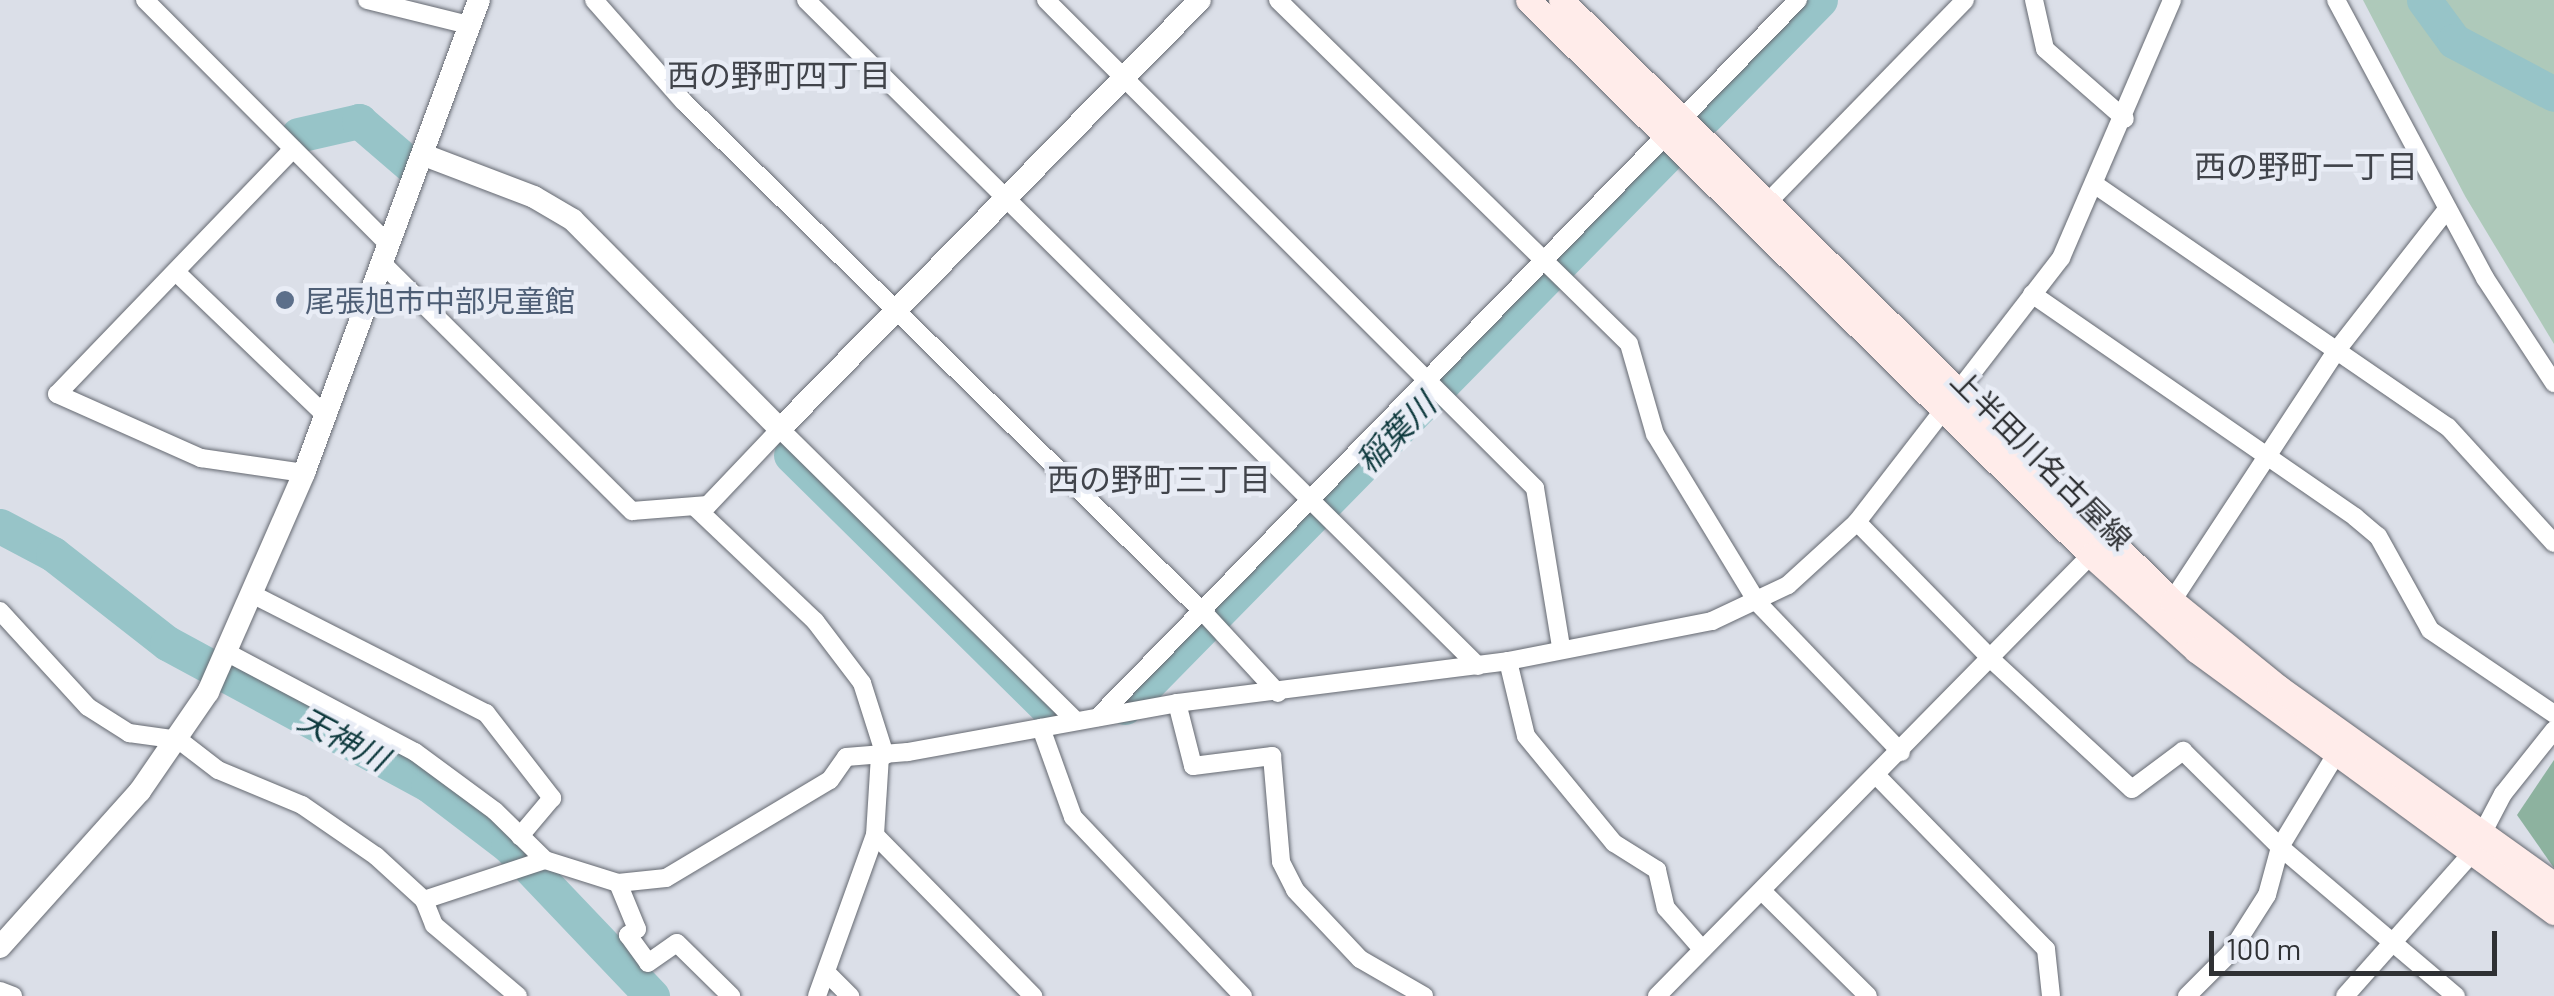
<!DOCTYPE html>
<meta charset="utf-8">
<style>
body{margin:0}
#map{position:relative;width:2554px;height:996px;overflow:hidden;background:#dbdfe8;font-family:Barlow,"Noto Sans JP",sans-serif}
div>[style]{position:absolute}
.green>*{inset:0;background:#aec9ba}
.forest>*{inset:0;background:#8db29f}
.river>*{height:35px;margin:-17.5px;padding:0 17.5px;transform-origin:17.5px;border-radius:17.5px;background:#97c4c8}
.roads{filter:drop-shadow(0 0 2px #656971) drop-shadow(0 0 2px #656971)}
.minor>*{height:18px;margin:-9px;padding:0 9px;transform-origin:9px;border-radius:9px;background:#fff}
.tertiary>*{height:22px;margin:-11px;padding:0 11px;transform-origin:11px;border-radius:11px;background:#fff}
.secondary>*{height:25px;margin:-12.5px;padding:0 12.5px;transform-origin:12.5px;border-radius:12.5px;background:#ffecea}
.dots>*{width:28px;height:28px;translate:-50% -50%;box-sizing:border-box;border:5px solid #e8ecf5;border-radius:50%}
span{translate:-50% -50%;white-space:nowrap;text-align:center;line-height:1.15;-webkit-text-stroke:9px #e8ecf5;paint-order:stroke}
.service-label{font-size:30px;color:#4e5e75}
.left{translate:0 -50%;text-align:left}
.street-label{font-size:30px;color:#2f3134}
.neighbourhood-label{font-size:32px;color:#41444b}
.water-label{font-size:32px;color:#0f3a3e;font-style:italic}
.scale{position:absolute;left:2209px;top:931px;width:288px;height:45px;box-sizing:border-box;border:5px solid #2f3134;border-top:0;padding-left:12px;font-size:30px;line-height:35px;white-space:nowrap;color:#2f3134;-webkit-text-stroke:8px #e8ecf5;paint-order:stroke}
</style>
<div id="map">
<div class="green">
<i style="clip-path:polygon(2363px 0,2554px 0,2554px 344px,2465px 196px)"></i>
</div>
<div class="forest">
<i style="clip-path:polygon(2554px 760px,2554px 868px,2517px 815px)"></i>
</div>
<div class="river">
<i style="left:2424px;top:0;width:51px;rotate:53.8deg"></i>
<i style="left:2454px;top:41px;width:113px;rotate:27.9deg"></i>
<i style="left:1705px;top:117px;width:164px;rotate:-45.5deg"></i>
<i style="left:298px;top:135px;width:63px;rotate:-12.9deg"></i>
<i style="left:359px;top:121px;width:66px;rotate:40.7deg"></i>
<i style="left:791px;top:455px;width:372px;rotate:44.6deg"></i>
<i style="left:0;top:526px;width:60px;rotate:27.8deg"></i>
<i style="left:53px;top:554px;width:145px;rotate:38deg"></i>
<i style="left:167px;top:643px;width:297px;rotate:28.4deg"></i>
<i style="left:428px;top:784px;width:101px;rotate:37.3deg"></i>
<i style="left:508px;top:845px;width:209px;rotate:46.4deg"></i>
<i style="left:1125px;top:707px;width:771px;rotate:-45.53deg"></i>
</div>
<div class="roads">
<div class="minor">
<i style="left:145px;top:0;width:344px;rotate:45.1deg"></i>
<i style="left:367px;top:0;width:105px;rotate:13.8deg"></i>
<i style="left:594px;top:0;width:135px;rotate:48.6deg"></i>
<i style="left:683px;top:101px;width:733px;rotate:44.5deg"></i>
<i style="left:1206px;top:615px;width:106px;rotate:47.3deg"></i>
<i style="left:806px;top:0;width:946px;rotate:44.74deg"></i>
<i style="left:1046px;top:0;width:691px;rotate:44.94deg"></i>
<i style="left:1535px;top:488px;width:161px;rotate:80.7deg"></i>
<i style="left:1278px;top:0;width:491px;rotate:44.4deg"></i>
<i style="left:1629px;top:344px;width:94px;rotate:73.9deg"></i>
<i style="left:1655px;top:434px;width:197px;rotate:58.7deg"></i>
<i style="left:1757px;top:602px;width:208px;rotate:46.2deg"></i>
<i style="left:2034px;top:0;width:50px;rotate:77.3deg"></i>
<i style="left:2045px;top:49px;width:106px;rotate:41.2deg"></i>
<i style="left:2336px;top:0;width:315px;rotate:61.8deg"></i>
<i style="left:2485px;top:278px;width:126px;rotate:56.7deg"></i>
<i style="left:293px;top:149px;width:340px;rotate:133.9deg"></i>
<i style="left:57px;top:394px;width:158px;rotate:24deg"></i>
<i style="left:201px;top:458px;width:104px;rotate:8.3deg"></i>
<i style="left:2097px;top:186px;width:426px;rotate:34.5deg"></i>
<i style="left:2448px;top:427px;width:157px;rotate:47.6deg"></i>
<i style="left:1768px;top:202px;width:282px;rotate:-45.7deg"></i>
<i style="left:383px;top:264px;width:351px;rotate:44.8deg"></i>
<i style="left:632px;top:511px;width:76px;rotate:-4.5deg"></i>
<i style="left:708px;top:505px;width:105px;rotate:-46.5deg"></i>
<i style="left:780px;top:429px;width:416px;rotate:44.6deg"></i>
<i style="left:176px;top:272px;width:208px;rotate:43.8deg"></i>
<i style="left:2032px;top:294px;width:393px;rotate:34.6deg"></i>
<i style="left:2355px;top:517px;width:30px;rotate:40deg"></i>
<i style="left:2378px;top:536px;width:107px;rotate:61deg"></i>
<i style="left:2430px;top:630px;width:150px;rotate:34.1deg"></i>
<i style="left:697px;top:509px;width:163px;rotate:43.5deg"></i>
<i style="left:815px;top:621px;width:78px;rotate:52.8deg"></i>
<i style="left:862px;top:683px;width:76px;rotate:72.3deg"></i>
<i style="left:1857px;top:522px;width:193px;rotate:45.6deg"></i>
<i style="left:1992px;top:660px;width:190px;rotate:42.7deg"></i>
<i style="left:2132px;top:789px;width:64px;rotate:-36.7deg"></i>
<i style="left:2183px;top:751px;width:136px;rotate:44.7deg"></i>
<i style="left:2280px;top:847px;width:231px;rotate:40.3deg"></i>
<i style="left:252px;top:594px;width:263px;rotate:27deg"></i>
<i style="left:486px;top:713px;width:108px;rotate:52.2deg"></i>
<i style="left:552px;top:798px;width:50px;rotate:130.1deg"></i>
<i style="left:2172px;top:601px;width:300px;rotate:-56.7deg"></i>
<i style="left:2337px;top:350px;width:179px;rotate:-52deg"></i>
<i style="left:0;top:611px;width:130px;rotate:47.5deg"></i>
<i style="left:88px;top:707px;width:49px;rotate:32.4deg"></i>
<i style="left:129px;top:733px;width:50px;rotate:8deg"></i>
<i style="left:179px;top:740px;width:49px;rotate:37.6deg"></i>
<i style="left:218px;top:770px;width:91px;rotate:22.6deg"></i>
<i style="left:302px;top:805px;width:90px;rotate:34.6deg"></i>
<i style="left:376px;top:856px;width:65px;rotate:42.5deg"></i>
<i style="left:424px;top:900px;width:27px;rotate:68deg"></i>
<i style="left:434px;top:925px;width:110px;rotate:40.2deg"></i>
<i style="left:226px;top:652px;width:214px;rotate:27.9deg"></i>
<i style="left:415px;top:752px;width:99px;rotate:36.4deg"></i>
<i style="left:495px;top:811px;width:70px;rotate:44.4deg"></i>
<i style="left:545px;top:860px;width:77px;rotate:17.5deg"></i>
<i style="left:618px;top:883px;width:48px;rotate:-5.9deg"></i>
<i style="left:666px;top:878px;width:191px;rotate:-30.9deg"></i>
<i style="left:830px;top:780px;width:28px;rotate:-55deg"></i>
<i style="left:846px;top:757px;width:62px;rotate:-4.6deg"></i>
<i style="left:908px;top:752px;width:273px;rotate:-10.3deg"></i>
<i style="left:1177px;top:703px;width:334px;rotate:-7.2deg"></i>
<i style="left:1508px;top:661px;width:208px;rotate:-11.1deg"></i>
<i style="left:1712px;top:621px;width:84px;rotate:-25.3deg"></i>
<i style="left:1788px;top:585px;width:93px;rotate:-42.4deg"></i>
<i style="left:1857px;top:522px;width:334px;rotate:-52.3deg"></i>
<i style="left:2061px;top:258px;width:281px;rotate:-66.7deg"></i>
<i style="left:1508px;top:661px;width:77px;rotate:76.5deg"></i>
<i style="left:1526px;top:736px;width:139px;rotate:50.6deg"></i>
<i style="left:1614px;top:843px;width:51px;rotate:32.1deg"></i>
<i style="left:1657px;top:870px;width:39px;rotate:77deg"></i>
<i style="left:1666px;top:908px;width:55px;rotate:48.7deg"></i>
<i style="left:1177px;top:703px;width:65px;rotate:75.7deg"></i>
<i style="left:1193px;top:766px;width:80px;rotate:-7.2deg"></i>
<i style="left:1272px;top:756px;width:106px;rotate:85.1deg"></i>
<i style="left:1281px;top:862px;width:31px;rotate:63deg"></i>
<i style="left:1295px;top:890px;width:95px;rotate:46.7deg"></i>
<i style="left:1360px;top:959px;width:74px;rotate:30deg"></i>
<i style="left:1098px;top:717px;width:1002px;rotate:-45.69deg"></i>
<i style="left:1041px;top:728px;width:95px;rotate:70.2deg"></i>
<i style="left:1073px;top:817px;width:247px;rotate:46.5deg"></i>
<i style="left:1877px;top:776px;width:242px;rotate:45.7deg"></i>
<i style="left:2046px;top:949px;width:47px;rotate:83.9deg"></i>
<i style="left:875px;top:835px;width:226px;rotate:45.5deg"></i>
<i style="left:618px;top:883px;width:50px;rotate:67.6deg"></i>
<i style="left:637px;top:929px;width:11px;rotate:146deg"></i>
<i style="left:628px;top:935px;width:34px;rotate:54deg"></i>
<i style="left:648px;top:963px;width:35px;rotate:-35deg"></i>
<i style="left:677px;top:943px;width:76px;rotate:44.5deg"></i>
<i style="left:1762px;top:891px;width:149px;rotate:44.7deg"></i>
<i style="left:424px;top:900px;width:127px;rotate:-18.3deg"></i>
<i style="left:827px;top:973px;width:33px;rotate:45deg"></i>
<i style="left:0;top:991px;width:14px;rotate:21deg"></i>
<i style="left:817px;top:996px;width:171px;rotate:-70.2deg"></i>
<i style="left:875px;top:835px;width:79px;rotate:-86.4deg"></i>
<i style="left:1657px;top:996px;width:619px;rotate:-45.46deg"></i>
<i style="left:2187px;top:996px;width:61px;rotate:-45deg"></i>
<i style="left:2230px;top:953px;width:69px;rotate:-57.5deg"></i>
<i style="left:2267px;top:895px;width:50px;rotate:-74.8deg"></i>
<i style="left:2280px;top:847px;width:106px;rotate:-58.9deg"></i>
<i style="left:2345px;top:996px;width:191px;rotate:-48.4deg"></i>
<i style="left:2472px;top:853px;width:67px;rotate:-62.3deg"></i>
<i style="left:2503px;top:794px;width:82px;rotate:-51.4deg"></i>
</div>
<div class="tertiary">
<i style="left:424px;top:155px;width:118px;rotate:20.9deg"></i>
<i style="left:534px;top:197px;width:45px;rotate:30.5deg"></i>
<i style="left:573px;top:220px;width:294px;rotate:45.3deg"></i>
<i style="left:780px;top:429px;width:600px;rotate:-45.61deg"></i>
<i style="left:0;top:947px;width:210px;rotate:-48.1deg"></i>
<i style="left:140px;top:791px;width:120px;rotate:-55.5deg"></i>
<i style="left:208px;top:692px;width:239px;rotate:-66.3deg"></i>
<i style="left:304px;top:473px;width:504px;rotate:-69.7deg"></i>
</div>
<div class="secondary">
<i style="left:1528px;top:0;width:791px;rotate:44.59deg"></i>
<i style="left:2091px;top:555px;width:142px;rotate:42.1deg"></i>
<i style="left:2196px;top:650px;width:444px;rotate:36.2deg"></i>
<i style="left:1561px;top:0;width:857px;rotate:44.53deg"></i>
<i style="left:2172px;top:601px;width:138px;rotate:39.1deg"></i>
<i style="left:2279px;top:688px;width:338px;rotate:35.6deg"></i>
</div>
</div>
<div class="dots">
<i style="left:285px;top:300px;background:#5c6f8a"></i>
</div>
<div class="service-label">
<span class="left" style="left:305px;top:300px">尾張旭市中部児童館</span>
</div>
<div class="street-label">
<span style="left:2042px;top:459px;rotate:45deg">上半田川名古屋線</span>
</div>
<div class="neighbourhood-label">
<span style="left:779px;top:74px">西の野町四丁目</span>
<span style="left:2306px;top:165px">西の野町一丁目</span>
<span style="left:1159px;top:478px">西の野町三丁目</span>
</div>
<div class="water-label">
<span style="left:1395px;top:432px;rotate:-45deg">稲葉川</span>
<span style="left:344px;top:738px;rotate:28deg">天神川</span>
</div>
<div class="scale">100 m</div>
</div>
